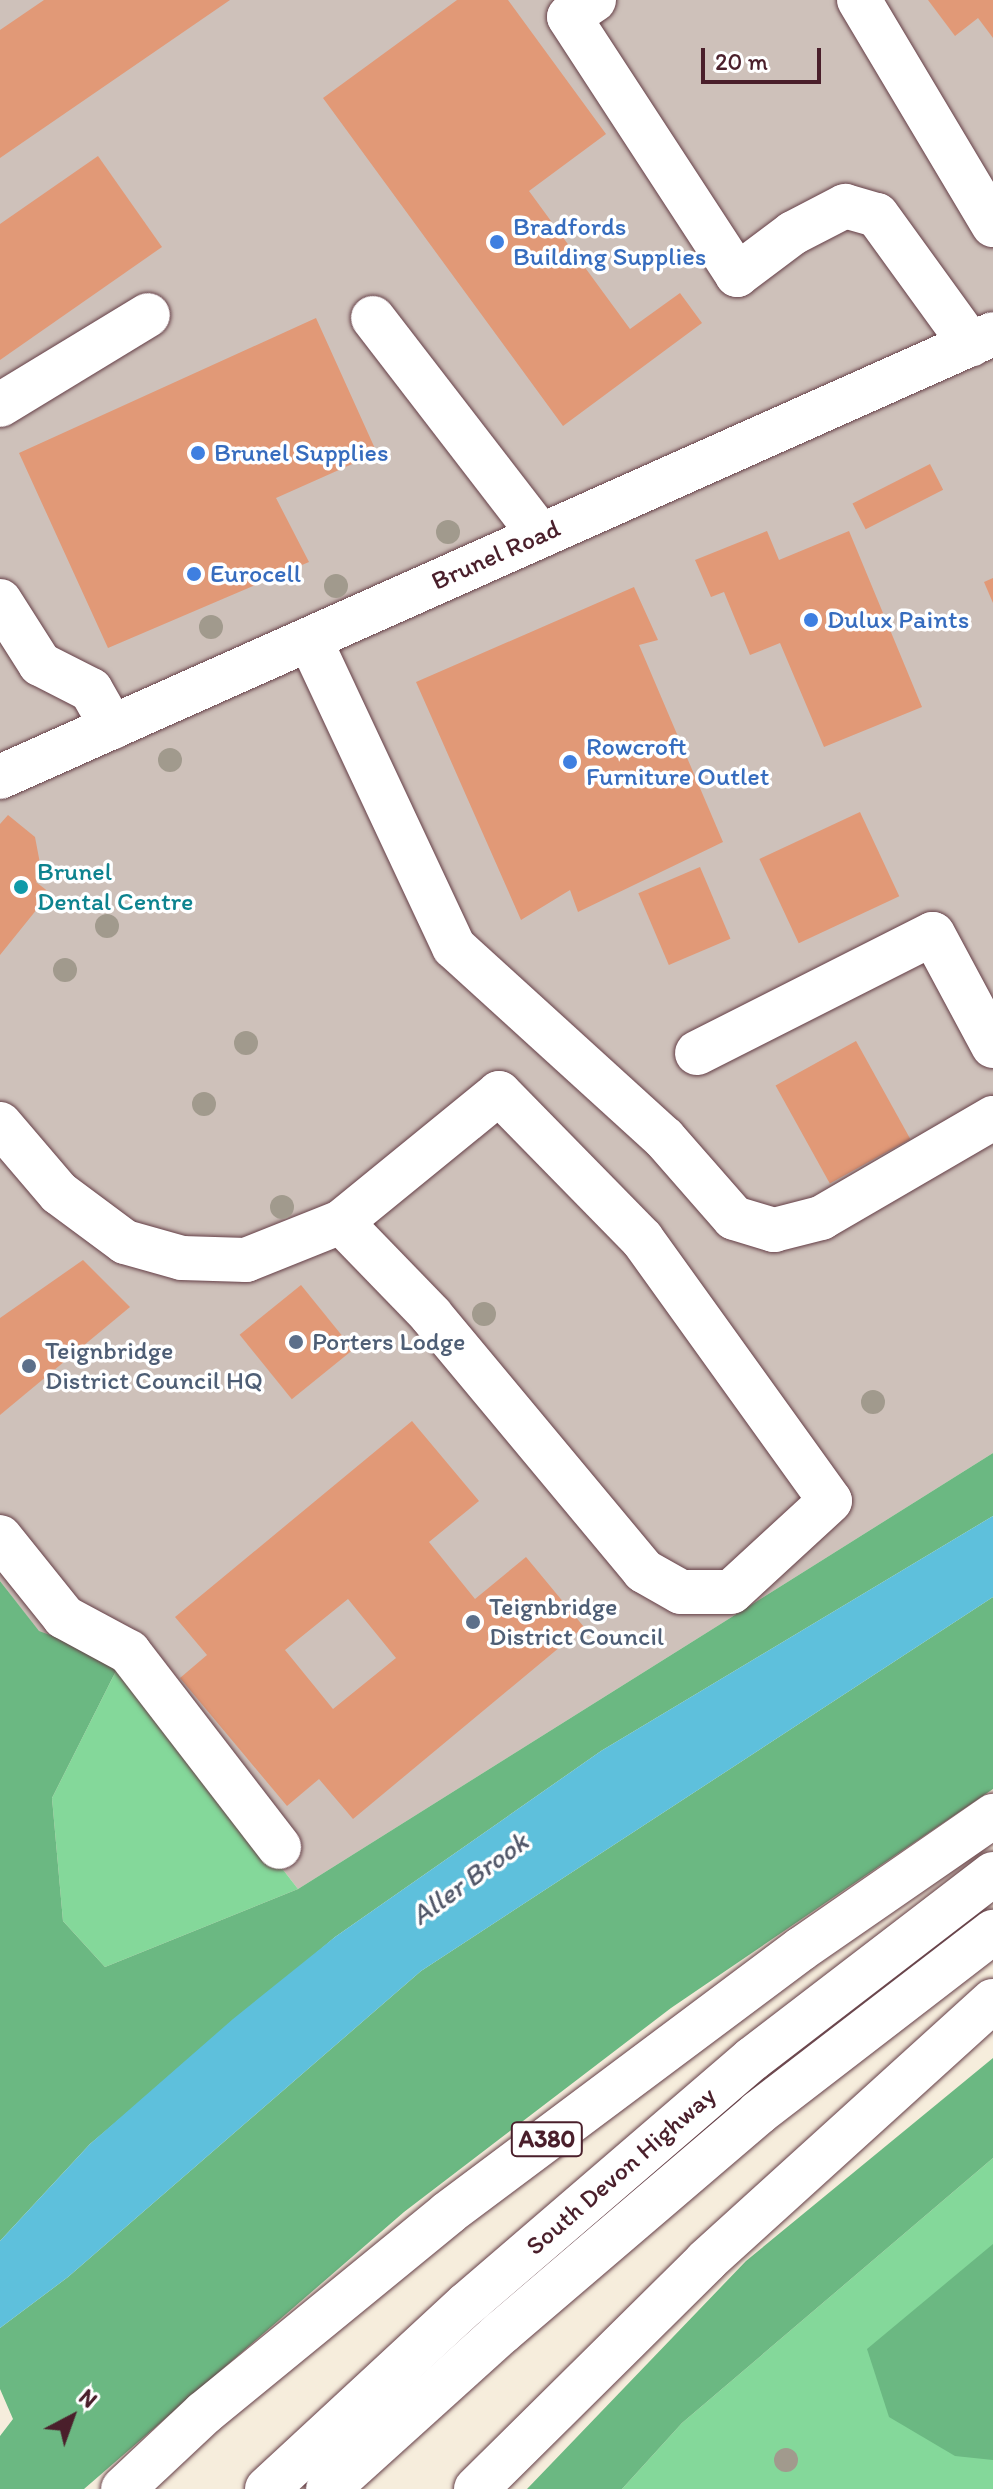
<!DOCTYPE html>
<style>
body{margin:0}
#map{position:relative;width:993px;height:2489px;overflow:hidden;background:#f6eddc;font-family:Itim,sans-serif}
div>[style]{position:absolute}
.industrial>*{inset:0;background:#cec1ba}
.green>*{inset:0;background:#84d89a}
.forest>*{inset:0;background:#6bb882}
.water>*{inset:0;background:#5ec0dc}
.building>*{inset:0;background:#e19977;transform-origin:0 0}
.roads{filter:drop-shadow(0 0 2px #643e46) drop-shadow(0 0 2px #643e46)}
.minor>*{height:44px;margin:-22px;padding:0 22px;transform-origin:22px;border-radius:22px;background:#fff}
.highway>*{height:44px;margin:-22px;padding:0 22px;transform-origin:22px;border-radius:22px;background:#fff}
.trees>*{width:24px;height:24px;margin:-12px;border-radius:50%;background:#a19a8d}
.dots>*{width:22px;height:22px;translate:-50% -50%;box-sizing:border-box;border:4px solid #fff;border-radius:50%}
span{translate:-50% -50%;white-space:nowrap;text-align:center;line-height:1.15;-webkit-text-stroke:7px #fff;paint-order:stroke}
.shield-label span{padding:2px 6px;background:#fff;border:2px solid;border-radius:6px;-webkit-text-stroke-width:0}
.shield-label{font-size:24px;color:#4a1f2b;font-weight:700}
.shop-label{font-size:26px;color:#366cbe}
.left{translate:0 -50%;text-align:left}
.street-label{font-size:26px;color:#4a1f2b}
.culture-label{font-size:26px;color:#0d838f}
.service-label{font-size:26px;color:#4e5e75}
.water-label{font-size:28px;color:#515769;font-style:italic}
.north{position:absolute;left:32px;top:2377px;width:80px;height:80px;-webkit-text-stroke:6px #fff;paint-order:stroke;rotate:41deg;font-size:22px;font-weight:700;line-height:32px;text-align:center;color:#4a1f2b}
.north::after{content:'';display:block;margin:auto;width:28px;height:36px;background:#4a1f2b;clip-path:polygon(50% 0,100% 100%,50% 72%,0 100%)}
.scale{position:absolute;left:701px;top:48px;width:120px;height:36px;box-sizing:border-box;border:4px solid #4a1f2b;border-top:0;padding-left:10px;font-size:24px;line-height:28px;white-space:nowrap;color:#4a1f2b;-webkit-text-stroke:6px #fff;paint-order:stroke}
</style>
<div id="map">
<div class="industrial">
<i style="clip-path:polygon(0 0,993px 0,993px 1453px,298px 1889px,122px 1661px,39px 1632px,0 1581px)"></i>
</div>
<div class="green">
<i style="clip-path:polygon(121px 1661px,298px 1889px,105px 1967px,63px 1921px,52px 1798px)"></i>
<i style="clip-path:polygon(993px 2158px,993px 2489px,622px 2489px,682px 2423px)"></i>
</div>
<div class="forest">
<i style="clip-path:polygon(993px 1453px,993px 1516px,601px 1751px,335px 1937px,90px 2144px,0 2241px,0 1581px,39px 1631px,121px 1661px,52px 1798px,63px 1921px,105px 1967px,298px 1889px)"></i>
<i style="clip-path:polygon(993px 1597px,993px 1789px,671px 2008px,404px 2212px,84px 2489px,0 2489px,0 2436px,13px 2419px,0 2389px,0 2328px,68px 2277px,421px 1971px)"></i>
<i style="clip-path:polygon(993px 2058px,993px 2158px,682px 2423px,622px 2489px,527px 2489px,746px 2261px)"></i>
<i style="clip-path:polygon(993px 2244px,993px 2460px,955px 2456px,889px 2417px,867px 2349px)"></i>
</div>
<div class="water">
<i style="clip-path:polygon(993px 1516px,993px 1597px,421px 1971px,68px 2277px,0 2328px,0 2241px,90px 2144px,233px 2019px,335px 1937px,601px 1751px)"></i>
</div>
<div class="building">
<i style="clip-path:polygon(44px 0,230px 0,0 158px,0 30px)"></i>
<i style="clip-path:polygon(457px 0,508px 0,606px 134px,529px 191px,630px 329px,680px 293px,702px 323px,563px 426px,323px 98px)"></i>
<i style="clip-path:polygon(928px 0,993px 0,993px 38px,978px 18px,955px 36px)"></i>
<i style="clip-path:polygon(98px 156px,162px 247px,0 360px,0 224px)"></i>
<i style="clip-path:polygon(316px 318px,377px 453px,276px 498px,309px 562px,108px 648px,19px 453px)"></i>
<i style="left:930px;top:464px;width:29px;height:87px;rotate:63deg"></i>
<i style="clip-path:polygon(767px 531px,779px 560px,849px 531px,922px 707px,824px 747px,780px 643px,750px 655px,724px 592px,711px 597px,695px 560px)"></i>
<i style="clip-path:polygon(993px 578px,993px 603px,984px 582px)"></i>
<i style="clip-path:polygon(634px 587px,658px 640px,639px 645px,723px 842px,578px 912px,570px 890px,521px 920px,416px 682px)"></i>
<i style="left:860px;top:812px;width:93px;height:111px;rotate:65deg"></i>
<i style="clip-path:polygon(8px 815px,35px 837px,42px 874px,36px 882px,50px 893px,0 955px,0 824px)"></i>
<i style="left:700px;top:867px;width:78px;height:67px;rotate:67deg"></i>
<i style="left:856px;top:1041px;width:112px;height:92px;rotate:61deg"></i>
<i style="clip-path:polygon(83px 1260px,130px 1307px,0 1415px,0 1318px)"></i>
<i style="left:301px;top:1285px;width:83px;height:79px;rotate:51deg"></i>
<i style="clip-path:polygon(evenodd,412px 1421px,479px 1501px,429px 1542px,475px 1599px,526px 1557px,584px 1627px,353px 1819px,319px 1779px,287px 1806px,180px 1678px,207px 1655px,175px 1617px,412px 1421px,348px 1599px,396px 1658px,333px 1709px,285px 1650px,348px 1599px)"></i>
</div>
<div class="roads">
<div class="minor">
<i style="left:594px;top:0;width:30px;rotate:146deg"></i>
<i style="left:569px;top:17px;width:308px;rotate:56.9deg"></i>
<i style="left:737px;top:275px;width:70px;rotate:-36.9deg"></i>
<i style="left:793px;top:233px;width:59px;rotate:-27.4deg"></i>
<i style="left:845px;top:206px;width:33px;rotate:16deg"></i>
<i style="left:877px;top:215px;width:160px;rotate:54.1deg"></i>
<i style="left:859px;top:0;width:262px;rotate:59.2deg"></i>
<i style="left:373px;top:318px;width:274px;rotate:52.4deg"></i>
<i style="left:0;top:405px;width:173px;rotate:-31.3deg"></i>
<i style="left:0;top:601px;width:75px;rotate:57.6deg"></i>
<i style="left:40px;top:664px;width:57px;rotate:27deg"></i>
<i style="left:91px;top:690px;width:43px;rotate:60.4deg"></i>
<i style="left:310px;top:640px;width:339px;rotate:64.9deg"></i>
<i style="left:454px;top:947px;width:284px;rotate:42.3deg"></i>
<i style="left:664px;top:1138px;width:106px;rotate:48.8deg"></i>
<i style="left:734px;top:1218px;width:42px;rotate:16.7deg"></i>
<i style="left:774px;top:1230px;width:49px;rotate:-14.3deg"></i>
<i style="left:821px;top:1218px;width:199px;rotate:-30.2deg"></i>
<i style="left:0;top:777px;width:1087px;rotate:-24.04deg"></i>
<i style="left:697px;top:1053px;width:264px;rotate:-26.8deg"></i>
<i style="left:933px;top:934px;width:127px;rotate:61.8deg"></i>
<i style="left:0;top:1124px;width:91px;rotate:49.5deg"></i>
<i style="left:59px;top:1193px;width:82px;rotate:36.6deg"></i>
<i style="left:125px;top:1242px;width:59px;rotate:15.7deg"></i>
<i style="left:182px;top:1258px;width:64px;rotate:1.8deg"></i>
<i style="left:246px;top:1260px;width:102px;rotate:-21.8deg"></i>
<i style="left:341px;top:1222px;width:204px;rotate:-39.2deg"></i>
<i style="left:499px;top:1093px;width:204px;rotate:45.6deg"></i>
<i style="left:642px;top:1239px;width:322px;rotate:54.3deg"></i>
<i style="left:830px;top:1501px;width:134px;rotate:137.4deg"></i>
<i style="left:731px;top:1592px;width:50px;rotate:180deg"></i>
<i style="left:681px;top:1592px;width:43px;rotate:-150.4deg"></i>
<i style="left:644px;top:1571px;width:333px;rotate:-129.8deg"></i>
<i style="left:431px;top:1315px;width:129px;rotate:-134.1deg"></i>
<i style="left:0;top:1537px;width:102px;rotate:51.3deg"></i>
<i style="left:64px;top:1617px;width:74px;rotate:28.3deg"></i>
<i style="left:129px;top:1652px;width:246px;rotate:52.4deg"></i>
</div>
<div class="highway">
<i style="left:123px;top:2489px;width:111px;rotate:-43.2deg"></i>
<i style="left:204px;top:2413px;width:315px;rotate:-39.3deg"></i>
<i style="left:448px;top:2213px;width:441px;rotate:-36.8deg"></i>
<i style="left:801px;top:1949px;width:234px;rotate:-34.7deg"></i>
<i style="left:267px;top:2489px;width:272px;rotate:-42.8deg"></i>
<i style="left:467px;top:2304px;width:376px;rotate:-40.7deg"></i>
<i style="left:752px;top:2059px;width:304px;rotate:-37.5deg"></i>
<i style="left:328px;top:2489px;width:234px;rotate:-42.1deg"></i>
<i style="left:502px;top:2332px;width:337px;rotate:-40.5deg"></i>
<i style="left:758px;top:2113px;width:297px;rotate:-37.6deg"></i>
<i style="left:476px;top:2489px;width:324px;rotate:-44.7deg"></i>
<i style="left:706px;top:2261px;width:387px;rotate:-42.2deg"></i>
</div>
</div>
<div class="trees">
<i style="left:448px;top:532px"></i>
<i style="left:336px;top:586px"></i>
<i style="left:211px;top:627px"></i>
<i style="left:170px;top:760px"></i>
<i style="left:107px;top:926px"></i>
<i style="left:65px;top:970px"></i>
<i style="left:246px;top:1043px"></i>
<i style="left:204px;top:1104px"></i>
<i style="left:282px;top:1207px"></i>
<i style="left:484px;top:1314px"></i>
<i style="left:873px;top:1402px"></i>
<i style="left:786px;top:2460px"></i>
</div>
<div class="dots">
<i style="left:497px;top:242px;background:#3f7fe0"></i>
<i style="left:198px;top:453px;background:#3f7fe0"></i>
<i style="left:194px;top:574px;background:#3f7fe0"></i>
<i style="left:811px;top:620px;background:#3f7fe0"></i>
<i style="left:570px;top:762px;background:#3f7fe0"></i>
<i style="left:21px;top:887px;background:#0f9aa8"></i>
<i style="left:296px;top:1342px;background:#5c6f8a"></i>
<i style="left:29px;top:1366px;background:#5c6f8a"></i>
<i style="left:473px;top:1622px;background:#5c6f8a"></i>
</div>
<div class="shield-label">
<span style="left:547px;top:2139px">A380</span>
</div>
<div class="shop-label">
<span class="left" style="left:513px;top:242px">Bradfords<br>Building Supplies</span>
<span class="left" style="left:214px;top:453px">Brunel Supplies</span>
<span class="left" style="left:210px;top:574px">Eurocell</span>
<span class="left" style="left:827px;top:620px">Dulux Paints</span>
<span class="left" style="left:586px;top:762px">Rowcroft<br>Furniture Outlet</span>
</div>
<div class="street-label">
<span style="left:496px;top:555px;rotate:-24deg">Brunel Road</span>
<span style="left:621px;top:2171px;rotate:-41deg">South Devon Highway</span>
</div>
<div class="culture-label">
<span class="left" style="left:37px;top:887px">Brunel<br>Dental Centre</span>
</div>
<div class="service-label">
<span class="left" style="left:312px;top:1342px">Porters Lodge</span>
<span class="left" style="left:45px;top:1366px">Teignbridge<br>District Council HQ</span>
<span class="left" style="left:489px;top:1622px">Teignbridge<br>District Council</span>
</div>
<div class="water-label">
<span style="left:469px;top:1878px;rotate:-36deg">Aller Brook</span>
</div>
<div class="north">N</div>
<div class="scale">20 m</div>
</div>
